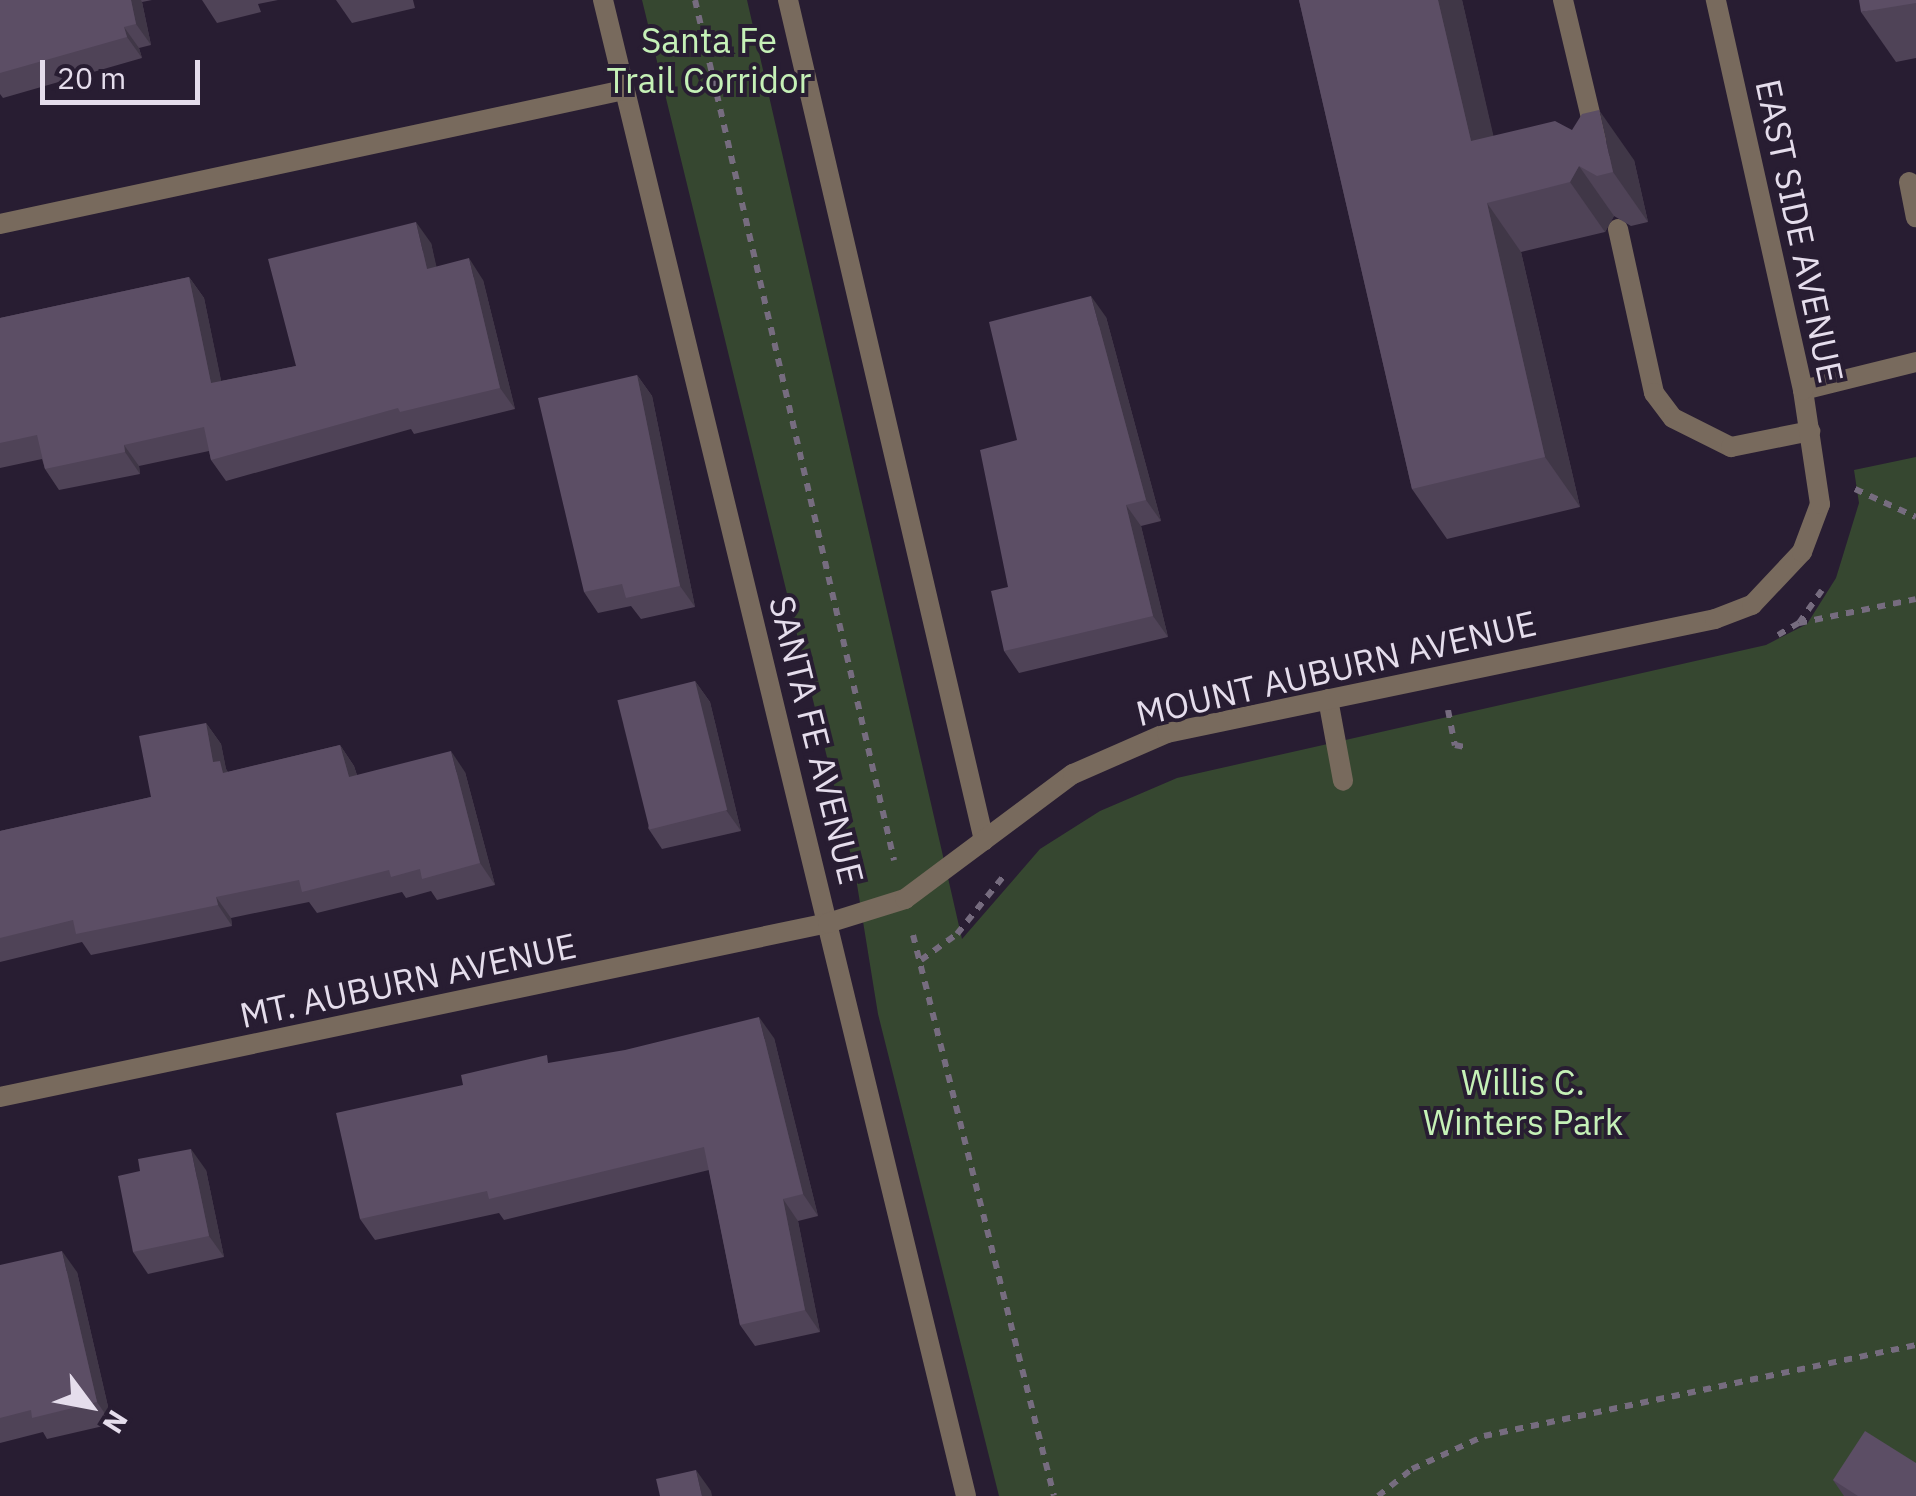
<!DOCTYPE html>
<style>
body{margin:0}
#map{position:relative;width:1916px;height:1496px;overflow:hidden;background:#281d32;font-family:"IBM Plex Sans",sans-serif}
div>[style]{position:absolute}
.green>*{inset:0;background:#364730}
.path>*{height:6px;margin-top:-3px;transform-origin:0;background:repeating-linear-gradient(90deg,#766c7f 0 8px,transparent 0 16px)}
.service>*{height:20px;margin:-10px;padding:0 10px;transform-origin:10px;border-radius:10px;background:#786a5d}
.minor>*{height:20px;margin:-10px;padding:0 10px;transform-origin:10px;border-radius:10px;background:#786a5d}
.wall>*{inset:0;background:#4f4357}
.shaded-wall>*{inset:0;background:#403747}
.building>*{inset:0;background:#5c4e65;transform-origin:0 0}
span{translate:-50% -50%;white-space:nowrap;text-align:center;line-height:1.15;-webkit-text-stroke:8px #281d32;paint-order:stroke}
.park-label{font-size:35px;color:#c5f1b7}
.street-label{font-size:35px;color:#e5ddec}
.north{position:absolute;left:40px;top:1356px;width:100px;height:100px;-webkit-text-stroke:8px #281d32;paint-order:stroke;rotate:122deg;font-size:28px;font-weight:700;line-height:40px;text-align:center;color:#e5ddec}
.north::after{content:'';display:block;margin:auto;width:35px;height:45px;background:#e5ddec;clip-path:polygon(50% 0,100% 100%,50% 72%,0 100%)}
.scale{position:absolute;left:40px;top:60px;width:160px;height:45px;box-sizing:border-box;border:5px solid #e5ddec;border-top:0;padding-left:12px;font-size:30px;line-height:35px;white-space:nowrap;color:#e5ddec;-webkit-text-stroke:8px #281d32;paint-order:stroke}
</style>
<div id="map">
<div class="green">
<i style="clip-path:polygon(642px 0,747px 0,962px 939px,1040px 849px,1100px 811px,1177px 778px,1766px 645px,1807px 624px,1836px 578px,1859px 503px,1854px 470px,1916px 457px,1916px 1496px,999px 1496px,878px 1014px,855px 872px)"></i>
</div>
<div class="path">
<i style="left:695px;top:0;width:883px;rotate:76.97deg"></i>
<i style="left:1855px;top:489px;width:67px;rotate:24.7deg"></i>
<i style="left:1799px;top:623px;width:40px;rotate:-55.1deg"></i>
<i style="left:1778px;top:635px;width:24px;rotate:-30deg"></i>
<i style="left:1799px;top:623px;width:119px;rotate:-11.6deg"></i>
<i style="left:1448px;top:710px;width:36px;rotate:79deg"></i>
<i style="left:1455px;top:745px;width:14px;rotate:12deg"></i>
<i style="left:913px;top:935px;width:578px;rotate:75.89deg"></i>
<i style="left:921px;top:960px;width:44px;rotate:-35.8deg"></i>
<i style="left:957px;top:934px;width:73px;rotate:-51.1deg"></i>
<i style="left:1378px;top:1496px;width:43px;rotate:-38.5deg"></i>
<i style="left:1412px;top:1469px;width:79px;rotate:-24.6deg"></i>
<i style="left:1484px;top:1436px;width:441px;rotate:-11.9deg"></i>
</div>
<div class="service">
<i style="left:1563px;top:0;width:143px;rotate:76.6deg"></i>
<i style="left:1909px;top:182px;width:36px;rotate:79deg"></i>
<i style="left:1618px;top:229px;width:168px;rotate:77.6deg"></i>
<i style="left:1654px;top:393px;width:31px;rotate:53deg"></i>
<i style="left:1673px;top:418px;width:65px;rotate:26.6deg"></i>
<i style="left:1731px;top:447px;width:81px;rotate:-11.4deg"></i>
<i style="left:1803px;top:390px;width:116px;rotate:-13.9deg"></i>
<i style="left:1328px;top:699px;width:83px;rotate:79.6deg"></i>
</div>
<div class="minor">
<i style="left:603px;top:0;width:1539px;rotate:76.36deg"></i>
<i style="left:788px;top:0;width:863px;rotate:76.87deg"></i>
<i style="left:0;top:224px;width:638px;rotate:-12.12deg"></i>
<i style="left:0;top:1097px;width:846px;rotate:-11.87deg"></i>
<i style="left:828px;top:923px;width:81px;rotate:-17.3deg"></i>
<i style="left:905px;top:899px;width:209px;rotate:-36.7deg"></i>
<i style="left:1073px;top:774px;width:103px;rotate:-23.6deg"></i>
<i style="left:1167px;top:733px;width:560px;rotate:-11.75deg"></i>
<i style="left:1715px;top:619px;width:40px;rotate:-21deg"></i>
<i style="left:1752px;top:605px;width:73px;rotate:-46.7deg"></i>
<i style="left:1802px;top:552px;width:51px;rotate:-69.4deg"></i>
<i style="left:1820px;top:504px;width:115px;rotate:-98.5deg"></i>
<i style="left:1803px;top:390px;width:400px;rotate:-102.6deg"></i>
</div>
<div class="wall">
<i style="clip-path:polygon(0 0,152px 0,142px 2px,151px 45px,139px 48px,142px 58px,3px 98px,0 94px)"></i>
<i style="clip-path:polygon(202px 0,278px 0,258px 4px,261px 12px,217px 23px)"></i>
<i style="clip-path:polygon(336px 0,413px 0,415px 8px,352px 23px)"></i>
<i style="clip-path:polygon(1299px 0,1462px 0,1493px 136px,1634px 160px,1648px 222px,1631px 226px,1614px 216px,1605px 232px,1521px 252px,1580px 507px,1447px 539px,1412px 489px)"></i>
<i style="clip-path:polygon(1916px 0,1916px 58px,1896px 62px,1861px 12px)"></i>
<i style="clip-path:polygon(431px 243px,436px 267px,483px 280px,515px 409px,414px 434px,411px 429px,226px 481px,211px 460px,209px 451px,139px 466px,140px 474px,59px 490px,45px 469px,42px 459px,0 468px,0 318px,189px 277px,204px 298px,221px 381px,296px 366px)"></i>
<i style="clip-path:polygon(1106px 317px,1161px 521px,1141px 526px,1168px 637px,1019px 673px,1004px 651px,1017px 440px)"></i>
<i style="clip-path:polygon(637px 375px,652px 396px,695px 607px,641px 619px,631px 606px,598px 613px,584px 592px)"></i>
<i style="clip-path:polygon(695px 681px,710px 702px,741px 831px,662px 849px,648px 828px)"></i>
<i style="clip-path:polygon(206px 723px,221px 744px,226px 769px,228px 772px,340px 745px,354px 766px,357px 775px,465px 772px,495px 885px,437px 900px,431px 891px,406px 898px,402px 892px,317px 913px,309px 902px,231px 918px,232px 926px,91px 955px,82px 942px,0 962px,0 831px,151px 797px)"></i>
<i style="clip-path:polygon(774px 1038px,818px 1216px,798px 1221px,820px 1332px,755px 1346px,740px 1325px,709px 1170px,504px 1220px,499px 1213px,375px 1240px,360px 1219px,463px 1085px,552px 1063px)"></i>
<i style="clip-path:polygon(206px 1170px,224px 1257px,148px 1274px,133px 1252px)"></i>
<i style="clip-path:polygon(0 1265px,77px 1272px,112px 1424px,47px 1439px,43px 1432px,0 1443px)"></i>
<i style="clip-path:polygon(1833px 1480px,1916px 1496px,1844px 1496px)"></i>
</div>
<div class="shaded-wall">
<i style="clip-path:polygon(131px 0,141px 0,142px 2px,151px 45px,136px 24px)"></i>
<i style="clip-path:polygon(1438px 0,1462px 0,1506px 190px,1471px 141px)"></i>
<i style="clip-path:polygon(124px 27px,139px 48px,142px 58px,127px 37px)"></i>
<i style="clip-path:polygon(1599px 110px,1634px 160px,1648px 222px,1613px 172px)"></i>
<i style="clip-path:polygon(1579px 166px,1614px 216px,1605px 232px,1570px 182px)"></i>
<i style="clip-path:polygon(1487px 203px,1521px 252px,1580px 507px,1545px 457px)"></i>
<i style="clip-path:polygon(416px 222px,431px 243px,442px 290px,427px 269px)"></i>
<i style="clip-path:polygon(469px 258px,483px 280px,515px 409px,500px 388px)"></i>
<i style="clip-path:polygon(189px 277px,204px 298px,226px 404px,211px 383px)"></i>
<i style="clip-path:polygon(1091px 296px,1106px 317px,1161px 521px,1146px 500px)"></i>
<i style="clip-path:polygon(637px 375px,652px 396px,695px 607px,680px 586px)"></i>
<i style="clip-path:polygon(124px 445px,139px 466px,140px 474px,125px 452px)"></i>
<i style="clip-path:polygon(1126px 505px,1141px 526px,1168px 637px,1153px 616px)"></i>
<i style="clip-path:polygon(695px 681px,710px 702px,741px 831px,726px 810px)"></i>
<i style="clip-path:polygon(206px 723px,221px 744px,226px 769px,235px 782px,237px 794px,213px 762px)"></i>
<i style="clip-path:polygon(340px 745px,354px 766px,364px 798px,349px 777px)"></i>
<i style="clip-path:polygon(451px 751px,465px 772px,495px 885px,480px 863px)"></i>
<i style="clip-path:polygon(216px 897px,231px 918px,232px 926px,218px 905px)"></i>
<i style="clip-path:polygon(759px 1017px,774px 1038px,818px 1216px,803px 1194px)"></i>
<i style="clip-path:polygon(191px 1149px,206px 1170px,224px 1257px,209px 1236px)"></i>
<i style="clip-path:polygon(783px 1199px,798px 1221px,820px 1332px,805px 1310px)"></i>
<i style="clip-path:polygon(62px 1251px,77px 1272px,112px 1424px,97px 1402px)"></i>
<i style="clip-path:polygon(696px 1470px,711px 1491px,712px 1496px,702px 1496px)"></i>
</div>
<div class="building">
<i style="clip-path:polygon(0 0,131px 0,136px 24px,124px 27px,127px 37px,0 73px)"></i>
<i style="clip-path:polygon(1299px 0,1438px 0,1471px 141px,1555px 121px,1572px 130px,1582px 114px,1599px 110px,1613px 172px,1597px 176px,1579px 166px,1570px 182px,1487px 203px,1545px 457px,1412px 489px)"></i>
<i style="clip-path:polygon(1859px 0,1916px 0,1916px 3px,1861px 12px)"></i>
<i style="clip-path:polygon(416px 222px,427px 269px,469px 258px,500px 388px,400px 412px,398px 408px,211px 460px,204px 427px,124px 445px,125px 452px,45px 469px,37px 435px,0 443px,0 318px,189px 277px,211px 383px,296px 366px,268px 259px)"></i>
<i style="clip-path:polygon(1091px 296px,1146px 500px,1126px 505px,1153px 616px,1004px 651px,991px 591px,1008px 587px,980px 450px,1017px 440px,989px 322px)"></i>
<i style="clip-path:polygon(637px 375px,680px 586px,626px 598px,622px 584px,584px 592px,538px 398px)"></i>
<i style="left:695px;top:681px;width:133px;height:80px;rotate:76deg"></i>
<i style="clip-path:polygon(206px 723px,213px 762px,220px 761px,223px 773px,340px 745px,349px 777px,451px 751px,480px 863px,422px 879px,420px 869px,391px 877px,389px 870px,302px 892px,299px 880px,216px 897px,218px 905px,76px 934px,73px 920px,0 938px,0 831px,151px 797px,139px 736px)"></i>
<i style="clip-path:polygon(759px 1017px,803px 1194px,783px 1199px,805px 1310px,740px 1325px,704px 1147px,489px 1199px,487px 1191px,360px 1219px,336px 1113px,463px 1085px,461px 1075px,547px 1055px,548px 1063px,625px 1050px)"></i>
<i style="clip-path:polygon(191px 1149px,209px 1236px,133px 1252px,118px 1176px,140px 1171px,138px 1159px)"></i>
<i style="clip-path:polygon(62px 1251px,97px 1402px,32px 1418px,31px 1410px,0 1418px,0 1265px)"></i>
<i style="clip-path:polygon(1865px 1431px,1916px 1463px,1916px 1496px,1858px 1496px,1833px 1480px)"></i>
<i style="clip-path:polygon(696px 1470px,702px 1496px,660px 1496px,656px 1479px)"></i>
</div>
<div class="park-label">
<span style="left:709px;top:60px">Santa Fe<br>Trail Corridor</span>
<span style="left:1523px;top:1102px">Willis C.<br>Winters Park</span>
</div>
<div class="street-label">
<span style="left:1800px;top:231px;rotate:78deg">EAST SIDE AVENUE</span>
<span style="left:1336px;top:668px;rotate:-13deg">MOUNT AUBURN AVENUE</span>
<span style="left:817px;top:740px;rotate:76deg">SANTA FE AVENUE</span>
<span style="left:408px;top:980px;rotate:-12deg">MT. AUBURN AVENUE</span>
</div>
<div class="north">N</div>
<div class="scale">20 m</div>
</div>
